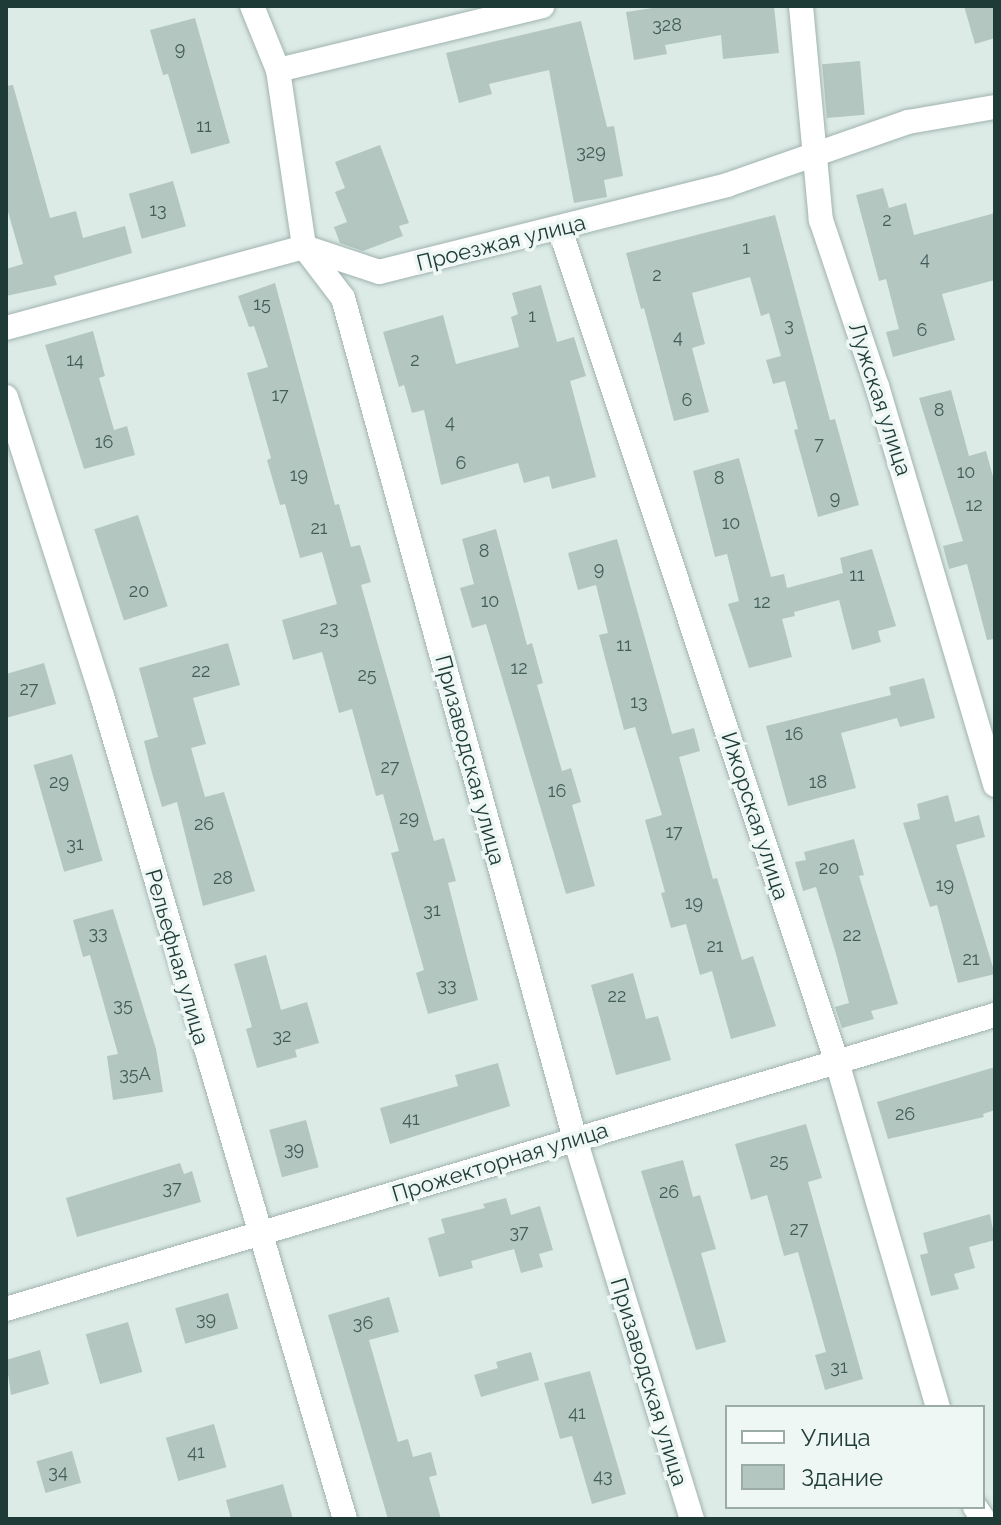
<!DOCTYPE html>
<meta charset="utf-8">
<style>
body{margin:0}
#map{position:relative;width:1001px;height:1525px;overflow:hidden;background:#ddebe7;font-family:Raleway,sans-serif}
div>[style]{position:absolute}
.building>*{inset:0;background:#b3c6c0;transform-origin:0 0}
.roads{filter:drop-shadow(0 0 2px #a0b3af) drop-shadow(0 0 2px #a0b3af)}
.street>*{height:24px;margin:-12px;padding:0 12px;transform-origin:12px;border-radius:12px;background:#fff}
span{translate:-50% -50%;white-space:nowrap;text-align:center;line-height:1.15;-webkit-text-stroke:7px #eef7f4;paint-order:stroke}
.number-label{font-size:18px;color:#435e59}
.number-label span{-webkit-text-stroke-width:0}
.street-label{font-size:22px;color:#1e3b37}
.frame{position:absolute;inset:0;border:8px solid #1e3b37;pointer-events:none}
.legend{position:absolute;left:725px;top:1405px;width:260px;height:104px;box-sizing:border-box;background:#eef7f4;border:2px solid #9baca8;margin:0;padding:10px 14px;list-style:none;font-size:24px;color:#1e3b37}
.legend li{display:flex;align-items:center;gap:16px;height:40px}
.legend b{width:40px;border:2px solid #9baca8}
</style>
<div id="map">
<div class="building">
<i style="clip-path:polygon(666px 6px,774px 6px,779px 53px,723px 59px,721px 35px,665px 45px,667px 54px,634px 60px,626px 12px)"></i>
<i style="clip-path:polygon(964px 6px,995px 6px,995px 38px,975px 44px)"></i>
<i style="clip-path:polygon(195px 18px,230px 143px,191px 154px,168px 74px,163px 75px,150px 30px)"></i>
<i style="clip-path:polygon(581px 21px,607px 127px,614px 126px,623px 176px,604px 180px,607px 197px,574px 203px,549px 70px,489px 84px,492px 94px,459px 103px,446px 53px)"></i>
<i style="left:860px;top:61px;width:54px;height:38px;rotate:85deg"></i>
<i style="clip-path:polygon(13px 85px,50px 218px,76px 211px,83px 238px,125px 226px,132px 253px,54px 276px,57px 285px,6px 296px,6px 269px,23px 264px,6px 205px,6px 86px)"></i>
<i style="clip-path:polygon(380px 145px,409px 223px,399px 226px,403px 236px,363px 251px,340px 243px,334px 227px,347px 222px,335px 192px,345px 188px,335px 162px)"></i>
<i style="left:173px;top:181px;width:47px;height:46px;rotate:74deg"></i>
<i style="clip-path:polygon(883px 188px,889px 208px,906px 203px,914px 235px,995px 213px,995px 280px,942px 294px,955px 340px,893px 357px,886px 332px,899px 329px,886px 279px,879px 281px,856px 195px)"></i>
<i style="clip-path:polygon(775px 215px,830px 420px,835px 419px,859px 505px,818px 517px,794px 430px,798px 429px,785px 381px,773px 384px,766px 360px,781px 356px,769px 313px,761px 316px,750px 277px,692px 293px,705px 344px,692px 348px,709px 412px,674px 421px,644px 308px,641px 309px,626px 253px)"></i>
<i style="clip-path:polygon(275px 283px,335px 505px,339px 504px,351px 547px,360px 545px,371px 582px,361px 585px,434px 841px,444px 838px,456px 881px,448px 883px,478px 1000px,428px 1014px,416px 973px,424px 970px,391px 853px,399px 851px,383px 794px,376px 796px,352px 709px,339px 713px,322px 652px,293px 660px,282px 620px,337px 604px,322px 552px,300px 558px,285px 504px,280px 505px,267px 460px,271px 458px,247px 373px,268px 367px,254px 326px,249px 327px,238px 296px)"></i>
<i style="clip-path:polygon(541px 285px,557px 342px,574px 337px,586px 376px,570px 381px,596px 477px,552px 489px,549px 476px,524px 483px,518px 463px,441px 485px,424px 410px,412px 413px,404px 385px,399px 387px,383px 332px,443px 315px,456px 364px,519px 347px,511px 317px,518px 314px,512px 293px)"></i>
<i style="clip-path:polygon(93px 331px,105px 376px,99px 378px,114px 430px,127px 426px,135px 455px,84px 469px,45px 345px)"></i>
<i style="clip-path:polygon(951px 390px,969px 456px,986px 451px,995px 484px,995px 639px,987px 640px,967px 564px,949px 569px,943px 546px,963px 541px,919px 398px)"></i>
<i style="clip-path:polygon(739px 458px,771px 577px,784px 574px,787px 588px,843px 573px,840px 558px,872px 549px,896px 626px,878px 631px,881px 642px,852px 650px,839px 600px,794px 612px,795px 616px,782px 619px,792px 657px,749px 668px,728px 604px,739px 601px,727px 554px,715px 557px,693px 471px)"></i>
<i style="left:138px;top:515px;width:96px;height:46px;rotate:72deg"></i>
<i style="clip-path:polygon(496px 529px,527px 645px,532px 643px,543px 683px,537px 685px,562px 771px,571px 768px,581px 802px,572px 805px,595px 886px,566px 894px,486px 624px,472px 628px,460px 588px,474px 584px,462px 539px)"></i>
<i style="clip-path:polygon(617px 539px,672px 734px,694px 728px,700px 751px,679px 757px,713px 879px,717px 878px,742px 960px,753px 956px,776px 1026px,731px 1039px,712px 971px,700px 975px,686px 924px,671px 928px,661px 893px,665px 892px,645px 820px,662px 815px,635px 727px,624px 730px,599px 635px,608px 633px,596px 585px,578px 590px,568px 553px)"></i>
<i style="clip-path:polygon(228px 643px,240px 685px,193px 698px,206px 744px,191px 748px,205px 797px,224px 792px,255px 891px,203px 906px,177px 802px,162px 807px,152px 773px,144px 741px,158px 737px,139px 668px)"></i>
<i style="clip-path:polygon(44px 663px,56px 704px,6px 718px,6px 674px)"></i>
<i style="clip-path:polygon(924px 678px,935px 718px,900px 727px,897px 718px,841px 733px,856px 788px,788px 806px,766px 726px,891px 695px,889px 687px)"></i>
<i style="left:72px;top:754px;width:111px;height:40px;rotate:74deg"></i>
<i style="clip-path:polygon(948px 795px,955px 822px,979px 815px,985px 837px,956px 845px,995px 974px,958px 983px,937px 905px,930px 907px,903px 823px,920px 819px,917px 804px)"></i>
<i style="clip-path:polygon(854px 839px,864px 875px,859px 876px,898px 1004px,871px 1011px,874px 1019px,842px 1028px,835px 1007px,849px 1003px,836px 954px,816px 887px,803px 891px,795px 862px,806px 860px,804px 852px)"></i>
<i style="clip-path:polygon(113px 909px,156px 1049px,163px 1092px,113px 1100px,107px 1056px,118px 1054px,90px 955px,83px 957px,73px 920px)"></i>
<i style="clip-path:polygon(266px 955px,281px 1010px,307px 1002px,319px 1043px,295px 1050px,297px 1057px,257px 1068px,246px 1029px,252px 1027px,234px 964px)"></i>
<i style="clip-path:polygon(633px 973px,646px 1019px,658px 1016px,671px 1060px,616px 1075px,591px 985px)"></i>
<i style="clip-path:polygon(498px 1063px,510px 1106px,390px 1144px,380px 1108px,458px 1086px,455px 1075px)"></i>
<i style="clip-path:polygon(995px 1067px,995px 1110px,983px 1114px,984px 1117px,888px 1139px,877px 1102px)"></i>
<i style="left:306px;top:1120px;width:49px;height:38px;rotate:75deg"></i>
<i style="clip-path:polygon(806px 1124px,822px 1178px,808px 1182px,863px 1379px,825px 1390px,815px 1355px,826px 1352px,798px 1252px,784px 1256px,767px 1195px,751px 1200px,735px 1144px)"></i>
<i style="clip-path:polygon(683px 1160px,693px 1197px,700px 1195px,716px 1249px,701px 1253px,726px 1342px,696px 1350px,641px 1171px)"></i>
<i style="clip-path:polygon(180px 1163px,184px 1174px,192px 1171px,201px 1202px,77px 1237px,66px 1198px)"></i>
<i style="clip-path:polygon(506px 1198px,511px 1215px,540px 1206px,553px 1250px,539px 1254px,543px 1267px,521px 1273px,514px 1249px,471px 1261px,473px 1268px,439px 1277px,428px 1238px,445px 1233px,441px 1219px,485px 1208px,483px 1204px)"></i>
<i style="clip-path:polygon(990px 1214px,995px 1240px,969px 1247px,975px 1268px,954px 1274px,959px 1289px,931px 1296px,920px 1255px,928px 1253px,923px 1233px)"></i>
<i style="left:228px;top:1293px;width:37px;height:55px;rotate:74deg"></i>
<i style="clip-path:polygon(389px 1297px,399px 1332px,369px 1340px,398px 1442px,408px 1439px,413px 1457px,431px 1452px,437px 1475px,429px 1477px,441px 1519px,388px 1519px,328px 1315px)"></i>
<i style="left:128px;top:1322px;width:52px;height:44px;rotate:74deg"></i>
<i style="clip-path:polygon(40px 1350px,49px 1384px,11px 1395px,6px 1360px)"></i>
<i style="clip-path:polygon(531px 1352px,539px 1380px,481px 1397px,474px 1375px,498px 1368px,496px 1362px)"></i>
<i style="clip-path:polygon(590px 1371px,626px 1494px,592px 1504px,572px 1436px,560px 1439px,544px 1383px)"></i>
<i style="left:214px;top:1424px;width:45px;height:50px;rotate:74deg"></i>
<i style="left:72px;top:1451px;width:33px;height:37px;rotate:74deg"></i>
<i style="clip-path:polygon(283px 1484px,293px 1519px,231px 1519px,226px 1500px)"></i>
</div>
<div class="roads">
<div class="street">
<i style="left:252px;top:6px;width:69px;rotate:67.9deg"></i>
<i style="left:278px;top:70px;width:179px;rotate:81.6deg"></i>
<i style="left:304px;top:247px;width:64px;rotate:52.6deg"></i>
<i style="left:343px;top:298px;width:872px;rotate:74.58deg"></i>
<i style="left:575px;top:1139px;width:398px;rotate:72.9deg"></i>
<i style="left:801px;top:6px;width:215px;rotate:84.7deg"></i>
<i style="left:821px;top:220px;width:175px;rotate:71.4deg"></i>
<i style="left:877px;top:386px;width:416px;rotate:73.5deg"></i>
<i style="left:278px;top:70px;width:272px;rotate:-13.6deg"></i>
<i style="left:560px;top:229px;width:878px;rotate:71.61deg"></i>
<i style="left:837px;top:1062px;width:359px;rotate:73.7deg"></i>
<i style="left:6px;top:328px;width:309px;rotate:-15.2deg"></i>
<i style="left:304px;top:247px;width:79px;rotate:18.4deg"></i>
<i style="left:379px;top:272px;width:359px;rotate:-14deg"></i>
<i style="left:727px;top:185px;width:192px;rotate:-19.2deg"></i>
<i style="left:908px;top:122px;width:88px;rotate:-9.8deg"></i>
<i style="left:6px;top:397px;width:314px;rotate:72.2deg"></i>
<i style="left:102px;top:696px;width:858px;rotate:73.55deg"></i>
<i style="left:6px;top:1309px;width:1032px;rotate:-16.56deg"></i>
<i style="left:975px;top:1507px;width:14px;rotate:56deg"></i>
</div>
</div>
<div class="number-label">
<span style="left:667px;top:25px">328</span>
<span style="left:180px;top:49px">9</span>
<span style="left:204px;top:126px">11</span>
<span style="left:591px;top:152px">329</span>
<span style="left:158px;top:210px">13</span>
<span style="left:887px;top:220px">2</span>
<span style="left:746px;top:248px">1</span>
<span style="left:925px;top:259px">4</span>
<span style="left:657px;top:275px">2</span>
<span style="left:262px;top:304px">15</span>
<span style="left:532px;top:316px">1</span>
<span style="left:789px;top:325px">3</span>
<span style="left:922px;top:330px">6</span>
<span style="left:678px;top:337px">4</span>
<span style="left:75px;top:360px">14</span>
<span style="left:415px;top:360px">2</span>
<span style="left:280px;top:395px">17</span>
<span style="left:687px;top:400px">6</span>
<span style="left:939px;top:410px">8</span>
<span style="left:450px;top:422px">4</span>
<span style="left:104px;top:442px">16</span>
<span style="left:819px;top:444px">7</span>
<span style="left:461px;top:463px">6</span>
<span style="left:966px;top:472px">10</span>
<span style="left:299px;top:475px">19</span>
<span style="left:719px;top:478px">8</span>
<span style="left:835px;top:498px">9</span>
<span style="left:974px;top:505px">12</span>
<span style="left:731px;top:523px">10</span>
<span style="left:319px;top:528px">21</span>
<span style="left:484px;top:551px">8</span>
<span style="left:599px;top:569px">9</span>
<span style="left:857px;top:575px">11</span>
<span style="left:139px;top:591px">20</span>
<span style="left:490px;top:601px">10</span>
<span style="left:762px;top:602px">12</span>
<span style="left:329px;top:628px">23</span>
<span style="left:624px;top:645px">11</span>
<span style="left:519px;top:668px">12</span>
<span style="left:201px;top:671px">22</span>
<span style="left:367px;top:675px">25</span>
<span style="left:29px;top:689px">27</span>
<span style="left:639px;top:702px">13</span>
<span style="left:794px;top:734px">16</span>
<span style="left:390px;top:767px">27</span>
<span style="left:59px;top:782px">29</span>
<span style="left:818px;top:782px">18</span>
<span style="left:557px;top:791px">16</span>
<span style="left:409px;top:818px">29</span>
<span style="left:204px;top:824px">26</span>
<span style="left:674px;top:832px">17</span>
<span style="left:75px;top:844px">31</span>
<span style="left:829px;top:868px">20</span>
<span style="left:223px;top:878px">28</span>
<span style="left:945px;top:885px">19</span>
<span style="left:694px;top:903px">19</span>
<span style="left:432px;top:910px">31</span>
<span style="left:98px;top:933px">33</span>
<span style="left:852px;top:935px">22</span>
<span style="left:715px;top:946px">21</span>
<span style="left:971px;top:959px">21</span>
<span style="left:447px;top:985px">33</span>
<span style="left:617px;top:996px">22</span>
<span style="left:123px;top:1005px">35</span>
<span style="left:282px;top:1036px">32</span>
<span style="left:135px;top:1074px">35А</span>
<span style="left:905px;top:1114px">26</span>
<span style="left:411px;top:1119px">41</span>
<span style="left:294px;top:1149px">39</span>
<span style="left:779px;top:1161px">25</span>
<span style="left:172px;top:1188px">37</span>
<span style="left:669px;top:1192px">26</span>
<span style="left:799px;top:1229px">27</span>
<span style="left:519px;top:1232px">37</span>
<span style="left:206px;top:1319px">39</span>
<span style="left:363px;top:1323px">36</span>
<span style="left:839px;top:1367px">31</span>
<span style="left:577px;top:1413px">41</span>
<span style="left:196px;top:1452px">41</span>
<span style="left:58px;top:1472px">34</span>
<span style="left:603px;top:1476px">43</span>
</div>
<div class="street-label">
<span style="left:501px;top:243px;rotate:-14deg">Проезжая улица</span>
<span style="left:880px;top:399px;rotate:72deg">Лужская улица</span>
<span style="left:470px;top:760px;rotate:75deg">Призаводская улица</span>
<span style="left:755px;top:816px;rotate:72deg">Ижорская улица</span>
<span style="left:177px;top:957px;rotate:74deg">Рельефная улица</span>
<span style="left:500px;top:1162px;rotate:-17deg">Прожекторная улица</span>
<span style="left:649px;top:1382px;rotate:73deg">Призаводская улица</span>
</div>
<div class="frame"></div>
<ul class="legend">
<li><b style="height:10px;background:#fff"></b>Улица</li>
<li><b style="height:22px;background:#b3c6c0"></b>Здание</li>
</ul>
</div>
